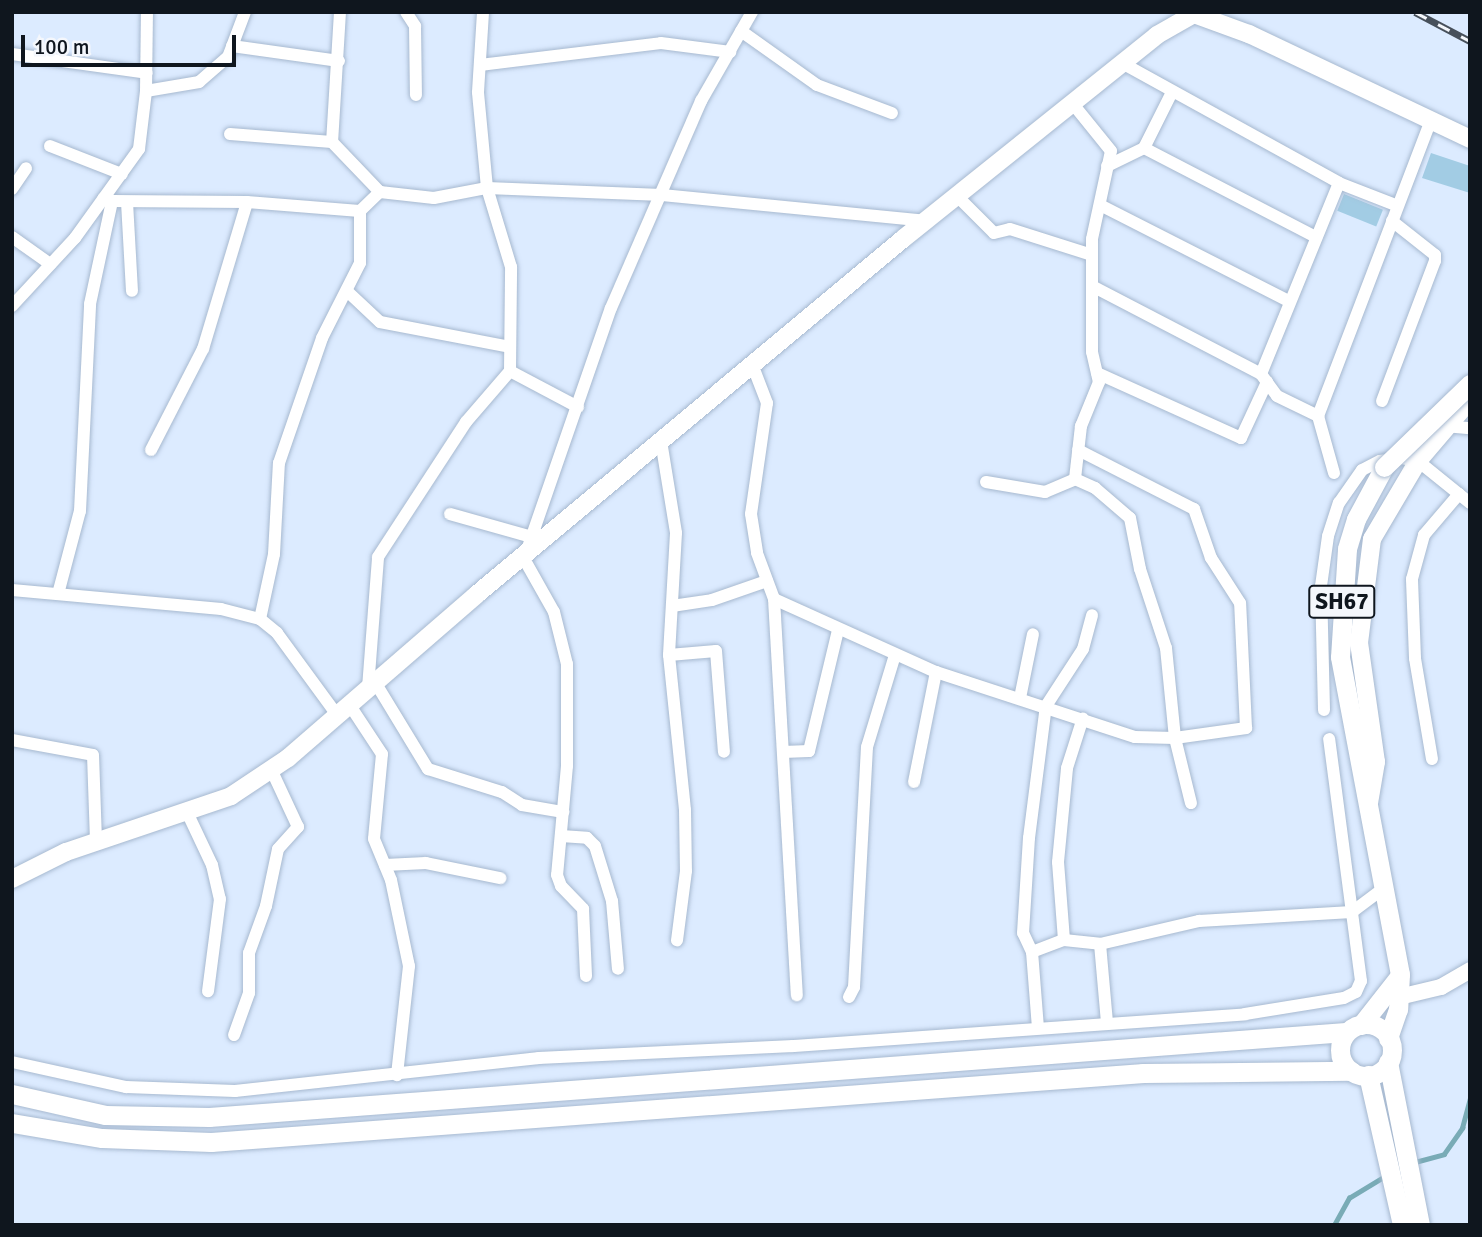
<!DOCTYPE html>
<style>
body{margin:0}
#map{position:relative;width:1482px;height:1237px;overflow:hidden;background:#dcebff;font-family:Signika,sans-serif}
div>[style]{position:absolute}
.stream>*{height:4.5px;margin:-2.25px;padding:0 2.25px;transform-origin:2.25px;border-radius:2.25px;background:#79abb6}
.building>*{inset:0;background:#a2cce4;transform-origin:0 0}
.roads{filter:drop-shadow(0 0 2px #a7b9d0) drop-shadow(0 0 2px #a7b9d0)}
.minor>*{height:12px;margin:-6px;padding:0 6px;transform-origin:6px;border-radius:6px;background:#fff}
.tertiary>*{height:16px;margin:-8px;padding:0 8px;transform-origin:8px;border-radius:8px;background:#fff}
.secondary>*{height:18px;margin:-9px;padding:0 9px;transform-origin:9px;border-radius:9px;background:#fff}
.primary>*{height:19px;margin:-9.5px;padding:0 9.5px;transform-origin:9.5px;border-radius:9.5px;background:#fff}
.primary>.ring{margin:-9.5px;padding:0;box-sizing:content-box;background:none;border:19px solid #fff;border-radius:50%}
.rail>*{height:7px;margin-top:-3.5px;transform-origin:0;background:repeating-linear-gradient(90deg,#f4f7fc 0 13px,#47505b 0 26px);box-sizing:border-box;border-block:2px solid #47505b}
.bridges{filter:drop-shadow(0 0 2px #a7b9d0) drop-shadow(0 0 2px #a7b9d0)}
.primary-bridge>*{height:19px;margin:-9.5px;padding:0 9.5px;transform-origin:9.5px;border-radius:9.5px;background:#fff}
span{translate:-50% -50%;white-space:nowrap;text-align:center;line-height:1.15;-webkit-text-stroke:5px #f4f7fc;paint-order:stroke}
.shield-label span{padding:2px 5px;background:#f4f7fc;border:2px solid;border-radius:5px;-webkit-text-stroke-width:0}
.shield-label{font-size:23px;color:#0f161e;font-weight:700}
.frame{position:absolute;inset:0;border:14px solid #0f161e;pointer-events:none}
.scale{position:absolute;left:21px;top:35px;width:215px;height:32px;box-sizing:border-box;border:4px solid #0f161e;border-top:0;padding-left:9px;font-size:21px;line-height:24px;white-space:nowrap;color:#0f161e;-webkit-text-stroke:5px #f4f7fc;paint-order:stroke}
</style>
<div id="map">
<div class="stream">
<i style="left:1415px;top:1162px;width:30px;rotate:-15deg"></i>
<i style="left:1444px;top:1154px;width:32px;rotate:-55deg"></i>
<i style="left:1462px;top:1128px;width:30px;rotate:-75deg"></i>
<i style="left:1334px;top:1225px;width:31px;rotate:-61deg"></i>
<i style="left:1349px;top:1198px;width:42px;rotate:-31.4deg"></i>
</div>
<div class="building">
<i style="clip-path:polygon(1431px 153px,1470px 166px,1470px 193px,1422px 178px)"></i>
<i style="left:1344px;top:194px;width:42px;height:18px;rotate:22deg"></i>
</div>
<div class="roads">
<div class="minor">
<i style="left:340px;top:12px;width:130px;rotate:93.5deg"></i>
<i style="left:332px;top:142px;width:69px;rotate:46.2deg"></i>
<i style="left:406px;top:12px;width:17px;rotate:57deg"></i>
<i style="left:415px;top:26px;width:69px;rotate:89.2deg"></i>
<i style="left:741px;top:31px;width:93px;rotate:35.4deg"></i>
<i style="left:817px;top:85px;width:80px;rotate:20.5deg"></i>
<i style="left:232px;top:46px;width:108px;rotate:8deg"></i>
<i style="left:12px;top:54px;width:136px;rotate:8deg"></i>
<i style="left:1122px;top:63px;width:248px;rotate:28.9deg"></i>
<i style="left:480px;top:65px;width:182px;rotate:-6.9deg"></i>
<i style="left:661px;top:43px;width:70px;rotate:7.4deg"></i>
<i style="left:146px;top:91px;width:54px;rotate:-9.6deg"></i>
<i style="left:199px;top:82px;width:38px;rotate:-41deg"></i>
<i style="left:228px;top:57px;width:48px;rotate:-69.3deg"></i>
<i style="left:1073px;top:104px;width:60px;rotate:51deg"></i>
<i style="left:1111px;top:151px;width:90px;rotate:102.2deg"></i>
<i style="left:1092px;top:239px;width:113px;rotate:90deg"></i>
<i style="left:1092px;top:352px;width:31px;rotate:77deg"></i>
<i style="left:1099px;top:382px;width:48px;rotate:112.2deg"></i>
<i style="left:1081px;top:426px;width:53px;rotate:96.5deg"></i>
<i style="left:1075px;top:479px;width:22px;rotate:24deg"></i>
<i style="left:1095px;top:488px;width:46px;rotate:40.6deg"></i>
<i style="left:1130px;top:518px;width:52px;rotate:78.9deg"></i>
<i style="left:1140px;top:569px;width:83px;rotate:71.8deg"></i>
<i style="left:1166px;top:648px;width:90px;rotate:84.3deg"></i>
<i style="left:1175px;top:738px;width:67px;rotate:76.2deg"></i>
<i style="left:230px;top:134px;width:102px;rotate:4.5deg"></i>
<i style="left:50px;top:146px;width:77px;rotate:21.3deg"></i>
<i style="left:1144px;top:148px;width:60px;rotate:-63.4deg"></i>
<i style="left:1107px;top:166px;width:41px;rotate:-25.9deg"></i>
<i style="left:1144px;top:148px;width:194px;rotate:27.4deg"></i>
<i style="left:12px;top:189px;width:25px;rotate:-56deg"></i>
<i style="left:957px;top:196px;width:52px;rotate:45deg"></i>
<i style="left:994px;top:233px;width:16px;rotate:-14deg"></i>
<i style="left:1010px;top:229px;width:86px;rotate:17.6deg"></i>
<i style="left:112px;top:201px;width:135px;rotate:0.4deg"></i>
<i style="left:247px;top:202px;width:113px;rotate:4.6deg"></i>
<i style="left:360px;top:211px;width:28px;rotate:-44deg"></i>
<i style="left:380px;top:192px;width:54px;rotate:6.3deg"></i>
<i style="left:434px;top:198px;width:54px;rotate:-10.7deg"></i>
<i style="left:487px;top:188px;width:175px;rotate:2.3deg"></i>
<i style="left:662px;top:195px;width:264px;rotate:5.6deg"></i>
<i style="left:127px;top:202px;width:89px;rotate:86.8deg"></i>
<i style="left:1100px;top:205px;width:213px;rotate:27deg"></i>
<i style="left:12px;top:237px;width:47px;rotate:35.4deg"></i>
<i style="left:1092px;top:286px;width:191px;rotate:27.5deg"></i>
<i style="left:1261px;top:374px;width:27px;rotate:54deg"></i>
<i style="left:1277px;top:396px;width:46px;rotate:26deg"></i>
<i style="left:348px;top:292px;width:44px;rotate:43.2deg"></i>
<i style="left:380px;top:322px;width:132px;rotate:10.9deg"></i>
<i style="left:12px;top:306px;width:93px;rotate:-47.2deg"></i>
<i style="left:75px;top:238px;width:110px;rotate:-54.3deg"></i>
<i style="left:139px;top:149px;width:58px;rotate:-83.1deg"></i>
<i style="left:146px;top:91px;width:79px;rotate:-89.3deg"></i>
<i style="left:752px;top:364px;width:42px;rotate:69deg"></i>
<i style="left:767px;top:403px;width:112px;rotate:98.2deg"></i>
<i style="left:751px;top:514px;width:39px;rotate:81deg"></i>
<i style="left:757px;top:553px;width:49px;rotate:69.7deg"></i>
<i style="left:774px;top:599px;width:397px;rotate:86.7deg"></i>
<i style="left:510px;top:371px;width:77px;rotate:27.9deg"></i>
<i style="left:1097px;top:373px;width:158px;rotate:24.3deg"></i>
<i style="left:1241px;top:438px;width:62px;rotate:-65.1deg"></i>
<i style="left:1261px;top:374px;width:206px;rotate:-67.8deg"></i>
<i style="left:1339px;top:183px;width:63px;rotate:21.3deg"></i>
<i style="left:1382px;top:401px;width:150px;rotate:-69.3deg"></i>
<i style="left:1435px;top:261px;width:6px;rotate:-90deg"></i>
<i style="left:1435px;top:255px;width:55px;rotate:-141.7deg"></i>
<i style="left:1445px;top:426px;width:25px;rotate:5deg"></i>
<i style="left:661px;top:441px;width:93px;rotate:80.7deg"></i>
<i style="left:676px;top:533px;width:122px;rotate:93.3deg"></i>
<i style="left:669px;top:655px;width:156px;rotate:84.1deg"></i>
<i style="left:685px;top:810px;width:61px;rotate:89.1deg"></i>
<i style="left:686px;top:871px;width:70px;rotate:97.4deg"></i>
<i style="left:151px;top:450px;width:114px;rotate:-62.8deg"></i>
<i style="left:203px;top:349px;width:153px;rotate:-73.3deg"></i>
<i style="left:1334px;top:473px;width:59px;rotate:-105.7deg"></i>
<i style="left:1318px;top:416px;width:315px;rotate:-69.1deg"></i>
<i style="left:986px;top:482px;width:60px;rotate:9.6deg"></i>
<i style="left:1045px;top:492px;width:33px;rotate:-23deg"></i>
<i style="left:450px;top:514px;width:85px;rotate:15.7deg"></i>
<i style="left:526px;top:553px;width:259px;rotate:-70.9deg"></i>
<i style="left:611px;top:308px;width:226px;rotate:-66.5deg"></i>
<i style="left:701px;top:101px;width:103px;rotate:-60.2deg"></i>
<i style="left:523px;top:557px;width:63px;rotate:60.6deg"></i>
<i style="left:554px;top:612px;width:54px;rotate:76deg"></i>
<i style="left:567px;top:664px;width:102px;rotate:90deg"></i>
<i style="left:567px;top:766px;width:109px;rotate:95.2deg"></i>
<i style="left:557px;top:875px;width:12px;rotate:70deg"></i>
<i style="left:561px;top:886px;width:32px;rotate:46deg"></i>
<i style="left:583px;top:909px;width:67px;rotate:87.4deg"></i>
<i style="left:12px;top:590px;width:210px;rotate:5.2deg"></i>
<i style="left:221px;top:609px;width:40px;rotate:14.4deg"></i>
<i style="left:260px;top:619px;width:22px;rotate:39deg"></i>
<i style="left:277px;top:633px;width:102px;rotate:53.8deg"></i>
<i style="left:58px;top:594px;width:86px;rotate:-75.2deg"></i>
<i style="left:80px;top:511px;width:207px;rotate:-87.2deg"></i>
<i style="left:90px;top:304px;width:105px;rotate:-77.9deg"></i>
<i style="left:112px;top:201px;width:9px;rotate:-162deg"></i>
<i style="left:774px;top:599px;width:178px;rotate:24.3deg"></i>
<i style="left:936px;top:672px;width:209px;rotate:18.1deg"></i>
<i style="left:1135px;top:737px;width:40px;rotate:1.4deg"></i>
<i style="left:1175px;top:738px;width:72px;rotate:-8deg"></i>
<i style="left:1246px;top:728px;width:125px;rotate:-92.7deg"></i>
<i style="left:1240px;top:603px;width:54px;rotate:-122.8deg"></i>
<i style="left:1211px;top:558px;width:52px;rotate:-109.1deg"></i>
<i style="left:1194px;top:509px;width:130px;rotate:-153deg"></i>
<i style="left:672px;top:606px;width:40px;rotate:-8.5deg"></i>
<i style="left:712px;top:600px;width:58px;rotate:-19.1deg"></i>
<i style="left:260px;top:619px;width:66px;rotate:-77.8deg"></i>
<i style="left:274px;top:554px;width:91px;rotate:-86.9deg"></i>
<i style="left:279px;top:463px;width:132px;rotate:-71deg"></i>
<i style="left:322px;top:338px;width:84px;rotate:-63.1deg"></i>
<i style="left:360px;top:263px;width:52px;rotate:-90deg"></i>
<i style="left:669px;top:655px;width:47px;rotate:-4.9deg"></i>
<i style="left:716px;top:651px;width:101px;rotate:85.5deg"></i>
<i style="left:375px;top:682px;width:102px;rotate:58.7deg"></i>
<i style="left:428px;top:769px;width:77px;rotate:17.3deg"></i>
<i style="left:502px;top:792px;width:24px;rotate:33deg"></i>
<i style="left:522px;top:805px;width:42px;rotate:9.7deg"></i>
<i style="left:368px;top:688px;width:131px;rotate:-85.6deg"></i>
<i style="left:378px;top:557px;width:161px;rotate:-56.9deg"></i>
<i style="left:466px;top:422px;width:67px;rotate:-49.2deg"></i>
<i style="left:510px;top:371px;width:104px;rotate:-89.4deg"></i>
<i style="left:511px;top:267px;width:83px;rotate:-106.9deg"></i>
<i style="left:487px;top:188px;width:96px;rotate:-95.4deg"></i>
<i style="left:478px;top:92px;width:80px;rotate:-86.4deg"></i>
<i style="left:1020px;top:698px;width:65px;rotate:-78.5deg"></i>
<i style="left:349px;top:704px;width:60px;rotate:56.6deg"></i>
<i style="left:382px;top:754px;width:85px;rotate:95.4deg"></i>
<i style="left:374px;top:839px;width:44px;rotate:67.5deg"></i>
<i style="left:391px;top:880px;width:88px;rotate:78.2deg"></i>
<i style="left:409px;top:966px;width:110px;rotate:96.3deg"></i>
<i style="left:1324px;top:710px;width:124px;rotate:-91.4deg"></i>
<i style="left:1321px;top:586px;width:50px;rotate:-82deg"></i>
<i style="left:1328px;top:536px;width:35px;rotate:-72deg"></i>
<i style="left:1339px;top:503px;width:40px;rotate:-55.1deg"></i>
<i style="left:1362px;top:470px;width:20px;rotate:-27deg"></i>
<i style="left:1380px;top:461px;width:22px;rotate:-8deg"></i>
<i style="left:1402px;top:458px;width:16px;rotate:11deg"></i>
<i style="left:1418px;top:461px;width:67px;rotate:38.9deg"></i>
<i style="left:12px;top:740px;width:82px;rotate:10.5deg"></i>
<i style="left:93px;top:755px;width:86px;rotate:88deg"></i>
<i style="left:783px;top:752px;width:26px;rotate:-2deg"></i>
<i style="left:809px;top:751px;width:124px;rotate:-76.5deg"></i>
<i style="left:1432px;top:759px;width:102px;rotate:-99.6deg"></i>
<i style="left:1415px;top:658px;width:79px;rotate:-92.2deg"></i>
<i style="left:1412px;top:579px;width:46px;rotate:-74.7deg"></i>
<i style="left:1424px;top:535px;width:54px;rotate:-49.5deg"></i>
<i style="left:914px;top:782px;width:112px;rotate:-78.7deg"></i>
<i style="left:186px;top:810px;width:61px;rotate:64.7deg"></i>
<i style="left:212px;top:865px;width:35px;rotate:77deg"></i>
<i style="left:220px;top:899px;width:93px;rotate:97.4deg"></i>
<i style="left:561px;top:836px;width:26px;rotate:4deg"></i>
<i style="left:587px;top:838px;width:11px;rotate:45deg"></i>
<i style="left:595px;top:846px;width:58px;rotate:72.8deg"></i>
<i style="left:612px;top:901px;width:68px;rotate:85deg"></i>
<i style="left:385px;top:865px;width:41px;rotate:-2.8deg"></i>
<i style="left:426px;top:863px;width:76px;rotate:11.5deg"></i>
<i style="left:1064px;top:940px;width:36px;rotate:6deg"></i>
<i style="left:1100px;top:944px;width:102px;rotate:-13.1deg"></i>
<i style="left:1199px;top:921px;width:153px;rotate:-3.4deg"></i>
<i style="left:1352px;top:912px;width:40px;rotate:-37deg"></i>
<i style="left:1100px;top:944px;width:79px;rotate:84.9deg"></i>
<i style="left:1032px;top:952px;width:34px;rotate:-21deg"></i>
<i style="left:1064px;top:940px;width:78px;rotate:-94.4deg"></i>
<i style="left:1058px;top:862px;width:94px;rotate:-84.5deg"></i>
<i style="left:1067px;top:768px;width:52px;rotate:-72.3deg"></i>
<i style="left:849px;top:997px;width:11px;rotate:-63deg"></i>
<i style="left:854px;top:987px;width:240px;rotate:-86.9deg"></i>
<i style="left:867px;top:747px;width:96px;rotate:-73.1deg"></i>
<i style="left:1038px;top:1028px;width:76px;rotate:-94.5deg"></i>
<i style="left:1032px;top:952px;width:21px;rotate:-115deg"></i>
<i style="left:1023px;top:933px;width:95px;rotate:-86.4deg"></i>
<i style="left:1029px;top:838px;width:133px;rotate:-82.7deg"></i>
<i style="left:1046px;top:706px;width:68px;rotate:-57deg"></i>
<i style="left:1083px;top:649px;width:35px;rotate:-75deg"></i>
<i style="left:234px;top:1035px;width:45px;rotate:-70.3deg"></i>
<i style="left:249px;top:993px;width:40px;rotate:-90deg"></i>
<i style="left:249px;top:953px;width:50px;rotate:-70.1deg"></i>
<i style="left:266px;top:906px;width:58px;rotate:-78.1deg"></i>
<i style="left:278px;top:849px;width:30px;rotate:-48deg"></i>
<i style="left:298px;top:827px;width:64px;rotate:-115deg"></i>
<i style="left:12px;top:1062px;width:117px;rotate:12.4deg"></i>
<i style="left:126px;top:1087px;width:109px;rotate:2.1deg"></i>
<i style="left:235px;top:1091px;width:306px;rotate:-6.2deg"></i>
<i style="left:539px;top:1058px;width:254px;rotate:-2.7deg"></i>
<i style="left:793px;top:1046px;width:453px;rotate:-4deg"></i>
<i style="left:1245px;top:1014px;width:100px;rotate:-9.2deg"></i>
<i style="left:1344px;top:998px;width:13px;rotate:-27deg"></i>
<i style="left:1356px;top:992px;width:12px;rotate:-66deg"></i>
<i style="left:1361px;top:981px;width:244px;rotate:-97.5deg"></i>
</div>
<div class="tertiary">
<i style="left:1399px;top:997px;width:43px;rotate:-13.4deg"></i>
<i style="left:1441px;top:987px;width:34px;rotate:-30deg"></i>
</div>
<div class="secondary">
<i style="left:1369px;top:803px;width:42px;rotate:-80.3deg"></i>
<i style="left:1376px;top:762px;width:120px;rotate:-98.1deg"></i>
<i style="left:1359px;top:643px;width:105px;rotate:-82.9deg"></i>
<i style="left:1372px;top:539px;width:91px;rotate:-59.5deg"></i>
<i style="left:1418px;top:461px;width:80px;rotate:-49.6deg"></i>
<i style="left:12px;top:879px;width:60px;rotate:-26.6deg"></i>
<i style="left:66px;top:852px;width:174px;rotate:-18.7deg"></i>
<i style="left:231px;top:796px;width:69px;rotate:-33.7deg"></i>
<i style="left:288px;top:758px;width:249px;rotate:-40.9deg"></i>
<i style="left:476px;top:595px;width:557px;rotate:-39.83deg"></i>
<i style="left:904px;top:238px;width:324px;rotate:-38.7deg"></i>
<i style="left:1157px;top:35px;width:43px;rotate:-29.6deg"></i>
<i style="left:1194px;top:14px;width:59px;rotate:20deg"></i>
<i style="left:1249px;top:34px;width:245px;rotate:25.4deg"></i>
</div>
<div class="primary">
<i style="left:1384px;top:467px;width:59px;rotate:118.3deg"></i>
<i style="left:1356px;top:519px;width:31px;rotate:107deg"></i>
<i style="left:1347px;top:549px;width:108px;rotate:93.7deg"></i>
<i style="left:1340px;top:657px;width:323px;rotate:79.3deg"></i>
<i style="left:1400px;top:974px;width:35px;rotate:93deg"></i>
<i style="left:1398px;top:1009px;width:31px;rotate:109deg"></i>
<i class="ring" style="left:1340px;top:1024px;width:33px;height:33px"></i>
<i style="left:1361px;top:1025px;width:60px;rotate:-51.8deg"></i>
<i style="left:1388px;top:1062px;width:166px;rotate:78.9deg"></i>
<i style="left:1368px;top:1075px;width:154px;rotate:77.2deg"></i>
<i style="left:12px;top:1094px;width:95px;rotate:12.7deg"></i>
<i style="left:105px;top:1115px;width:104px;rotate:1.1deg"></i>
<i style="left:209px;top:1117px;width:1140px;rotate:-4.28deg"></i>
<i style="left:12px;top:1123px;width:91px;rotate:9.5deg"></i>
<i style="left:102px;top:1138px;width:109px;rotate:2.1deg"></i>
<i style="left:211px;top:1142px;width:935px;rotate:-4.23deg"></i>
<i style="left:1143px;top:1073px;width:208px;rotate:-0.6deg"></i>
</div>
</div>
<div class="rail">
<i style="left:1415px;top:12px;width:62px;rotate:27.8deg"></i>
</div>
<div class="bridges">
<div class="primary-bridge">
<i style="left:1384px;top:467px;width:120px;rotate:-44deg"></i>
</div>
</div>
<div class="shield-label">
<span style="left:1342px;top:602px">SH67</span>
</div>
<div class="frame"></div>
<div class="scale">100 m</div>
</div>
